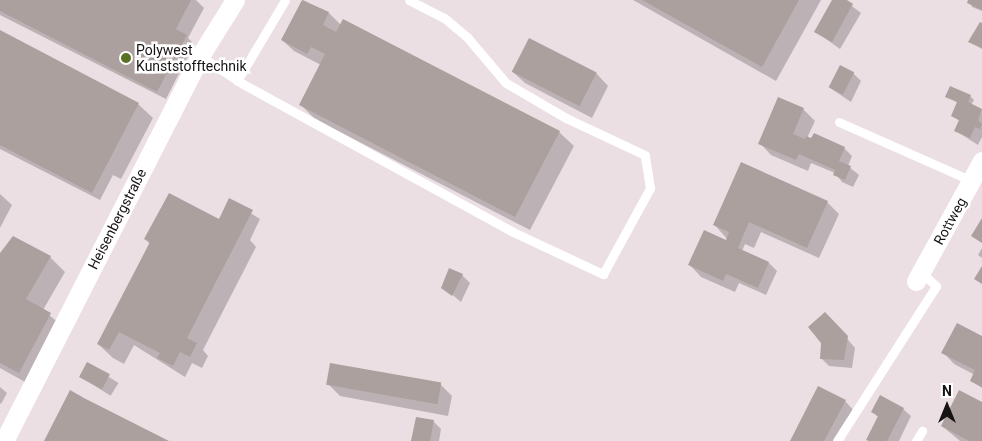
<!DOCTYPE html>
<meta charset="utf-8">
<style>
body{margin:0}
#map{position:relative;width:982px;height:441px;overflow:hidden;background:#ebdfe3;font-family:Roboto,sans-serif}
div>[style]{position:absolute}
.shadow>*{inset:0;background:#0003;transform-origin:0 0}
.building>*{inset:0;background:#aca09f;transform-origin:0 0}
.service>*{height:9px;margin:-4.5px;padding:0 4.5px;transform-origin:4.5px;border-radius:4.5px;background:#fff}
.minor>*{height:19px;margin:-9.5px;padding:0 9.5px;transform-origin:9.5px;border-radius:9.5px;background:#fff}
.dots>*{width:14px;height:14px;translate:-50% -50%;box-sizing:border-box;border:2px solid #fff;border-radius:50%}
span{translate:-50% -50%;white-space:nowrap;text-align:center;line-height:1.15;-webkit-text-stroke:5px #fff;paint-order:stroke}
.poi-label{font-size:14px;color:#171315}
.left{translate:0 -50%;text-align:left}
.street-label{font-size:14px;color:#171315}
.north{position:absolute;left:922px;top:381px;width:50px;height:50px;-webkit-text-stroke:4px #fff;paint-order:stroke;rotate:0deg;font-size:14px;font-weight:700;line-height:20px;text-align:center;color:#171315}
.north::after{content:'';display:block;margin:auto;width:18px;height:22px;background:#171315;clip-path:polygon(50% 0,100% 100%,50% 72%,0 100%)}
</style>
<div id="map">
<div class="shadow">
<i style="clip-path:polygon(0 0,196px 0,204px 8px,188px 38px,194px 44px,166px 99px,0 15px)"></i>
<i style="clip-path:polygon(303px 0,329px 13px,341px 25px,559px 132px,574px 146px,530px 230px,315px 119px,300px 104px,321px 65px,294px 51px,282px 40px)"></i>
<i style="clip-path:polygon(633px 0,821px 0,776px 81px)"></i>
<i style="clip-path:polygon(834px 0,844px 0,861px 13px,840px 49px,816px 32px)"></i>
<i style="clip-path:polygon(970px 0,982px 0,982px 11px,972px 7px)"></i>
<i style="clip-path:polygon(982px 25px,982px 49px,969px 42px)"></i>
<i style="clip-path:polygon(0 32px,138px 104px,153px 118px,121px 179px,113px 175px,100px 200px,0 149px)"></i>
<i style="clip-path:polygon(530px 39px,597px 74px,608px 86px,592px 118px,525px 83px,513px 72px)"></i>
<i style="clip-path:polygon(853px 73px,861px 81px,851px 102px,830px 88px)"></i>
<i style="clip-path:polygon(947px 96px,970px 96px,974px 100px,971px 105px,982px 110px,982px 137px,978px 145px,956px 131px,960px 121px,952px 116px,958px 103px)"></i>
<i style="clip-path:polygon(803px 109px,815px 121px,807px 138px,844px 148px,852px 156px,848px 166px,859px 175px,853px 187px,842px 182px,835px 173px,811px 163px,808px 171px,771px 155px,760px 143px)"></i>
<i style="clip-path:polygon(0 194px,12px 205px,0 228px)"></i>
<i style="clip-path:polygon(230px 200px,260px 219px,250px 240px,256px 247px,203px 350px,208px 356px,202px 368px,192px 363px,185px 377px,134px 345px,124px 364px,113px 358px,98px 344px,150px 244px,145px 239px,224px 223px)"></i>
<i style="clip-path:polygon(827px 202px,839px 214px,819px 258px,761px 232px,754px 248px,745px 244px,742px 251px,769px 263px,777px 271px,766px 295px,739px 283px,735px 292px,701px 277px,690px 265px,734px 247px,714px 224px)"></i>
<i style="clip-path:polygon(982px 248px,982px 258px,978px 255px)"></i>
<i style="clip-path:polygon(0 254px,50px 257px,65px 272px,43px 310px,65px 328px,34px 387px,0 368px)"></i>
<i style="clip-path:polygon(462px 275px,470px 283px,461px 302px,443px 287px)"></i>
<i style="clip-path:polygon(833px 322px,855px 348px,852px 368px,829px 366px,821px 358px,822px 342px)"></i>
<i style="clip-path:polygon(982px 337px,982px 388px,971px 381px,975px 375px,954px 364px,943px 352px)"></i>
<i style="left:88px;top:364px;width:36px;height:15px;rotate:32deg"></i>
<i style="clip-path:polygon(328px 384px,440px 384px,452px 396px,448px 416px,340px 396px)"></i>
<i style="clip-path:polygon(0 387px,7px 393px,1px 404px,0 403px)"></i>
<i style="clip-path:polygon(845px 401px,856px 413px,842px 441px,791px 441px)"></i>
<i style="clip-path:polygon(982px 404px,982px 441px,960px 441px,942px 426px)"></i>
<i style="clip-path:polygon(903px 409px,911px 416px,899px 441px,869px 441px,879px 418px,873px 412px)"></i>
<i style="clip-path:polygon(433px 421px,441px 429px,439px 441px,413px 441px)"></i>
</div>
<div class="building">
<i style="clip-path:polygon(0 0,191px 0,176px 29px,187px 35px,157px 92px,0 11px)"></i>
<i style="clip-path:polygon(302px 0,329px 12px,323px 25px,336px 32px,343px 19px,560px 131px,515px 217px,299px 105px,325px 54px,311px 47px,307px 54px,281px 40px)"></i>
<i style="clip-path:polygon(642px 0,799px 0,762px 67px)"></i>
<i style="clip-path:polygon(832px 0,847px 0,853px 4px,832px 42px,814px 32px)"></i>
<i style="clip-path:polygon(968px 0,982px 0,982px 10px,967px 3px)"></i>
<i style="clip-path:polygon(980px 22px,982px 23px,982px 48px,968px 42px)"></i>
<i style="clip-path:polygon(0 30px,139px 103px,92px 193px,0 145px)"></i>
<i style="left:529px;top:38px;width:76px;height:38px;rotate:27deg"></i>
<i style="left:840px;top:65px;width:16px;height:25px;rotate:27deg"></i>
<i style="clip-path:polygon(950px 86px,971px 95px,968px 102px,982px 109px,978px 120px,982px 124px,980px 129px,975px 127px,970px 138px,954px 131px,959px 120px,951px 116px,957px 102px,945px 97px)"></i>
<i style="clip-path:polygon(778px 97px,804px 108px,793px 134px,805px 139px,806px 136px,811px 138px,814px 133px,845px 147px,839px 161px,851px 166px,845px 180px,833px 175px,835px 170px,799px 154px,796px 160px,758px 144px)"></i>
<i style="clip-path:polygon(741px 162px,828px 201px,807px 248px,749px 222px,738px 248px,769px 262px,758px 288px,726px 274px,723px 281px,688px 265px,704px 230px,726px 240px,729px 232px,713px 225px)"></i>
<i style="clip-path:polygon(169px 193px,219px 219px,229px 198px,253px 210px,187px 338px,197px 343px,190px 357px,180px 352px,173px 366px,157px 358px,160px 353px,119px 332px,109px 350px,97px 344px,150px 242px,144px 239px)"></i>
<i style="clip-path:polygon(982px 218px,982px 243px,971px 236px)"></i>
<i style="clip-path:polygon(13px 236px,51px 256px,26px 299px,51px 313px,19px 373px,0 363px,0 253px)"></i>
<i style="clip-path:polygon(982px 266px,982px 284px,974px 279px)"></i>
<i style="clip-path:polygon(449px 268px,463px 274px,452px 296px,441px 288px)"></i>
<i style="clip-path:polygon(825px 312px,848px 336px,844px 360px,820px 359px,821px 343px,808px 327px)"></i>
<i style="clip-path:polygon(957px 323px,982px 336px,982px 387px,970px 381px,975px 370px,941px 353px)"></i>
<i style="left:87px;top:362px;width:26px;height:17px;rotate:28deg"></i>
<i style="left:330px;top:363px;width:113px;height:22px;rotate:10deg"></i>
<i style="clip-path:polygon(818px 386px,846px 400px,824px 441px,790px 441px)"></i>
<i style="clip-path:polygon(70px 390px,84px 398px,169px 441px,44px 441px)"></i>
<i style="clip-path:polygon(959px 390px,982px 402px,982px 441px,969px 441px,941px 426px)"></i>
<i style="clip-path:polygon(880px 395px,904px 408px,887px 441px,869px 441px,866px 440px,878px 416px,871px 412px)"></i>
<i style="clip-path:polygon(416px 417px,434px 420px,430px 441px,411px 441px)"></i>
</div>
<div class="service">
<i style="left:200px;top:56px;width:51px;rotate:33.1deg"></i>
<i style="left:243px;top:84px;width:306px;rotate:28.7deg"></i>
<i style="left:511px;top:231px;width:102px;rotate:25.1deg"></i>
<i style="left:603px;top:274px;width:98px;rotate:-61.3deg"></i>
<i style="left:650px;top:188px;width:33px;rotate:-99deg"></i>
<i style="left:645px;top:155px;width:87px;rotate:-154.9deg"></i>
<i style="left:566px;top:118px;width:69px;rotate:-149.7deg"></i>
<i style="left:506px;top:83px;width:60px;rotate:-130.3deg"></i>
<i style="left:467px;top:37px;width:30px;rotate:-140deg"></i>
<i style="left:444px;top:18px;width:39px;rotate:-153deg"></i>
<i style="left:237px;top:81px;width:94px;rotate:-59.3deg"></i>
<i style="left:839px;top:122px;width:145px;rotate:23.9deg"></i>
<i style="left:837px;top:441px;width:184px;rotate:-57.4deg"></i>
<i style="left:936px;top:286px;width:21px;rotate:-137deg"></i>
<i style="left:916px;top:441px;width:12px;rotate:-59deg"></i>
</div>
<div class="minor">
<i style="left:916px;top:281px;width:137px;rotate:-61.2deg"></i>
<i style="left:4px;top:441px;width:432px;rotate:-63deg"></i>
<i style="left:200px;top:56px;width:66px;rotate:-58deg"></i>
</div>
<div class="dots">
<i style="left:126px;top:58px;background:#587123"></i>
</div>
<div class="poi-label">
<span class="left" style="left:136px;top:58px">Polywest<br>Kunststofftechnik</span>
</div>
<div class="street-label">
<span style="left:117px;top:219px;rotate:-63deg">Heisenbergstraße</span>
<span style="left:950px;top:221px;rotate:-61deg">Rottweg</span>
</div>
<div class="north">N</div>
</div>
